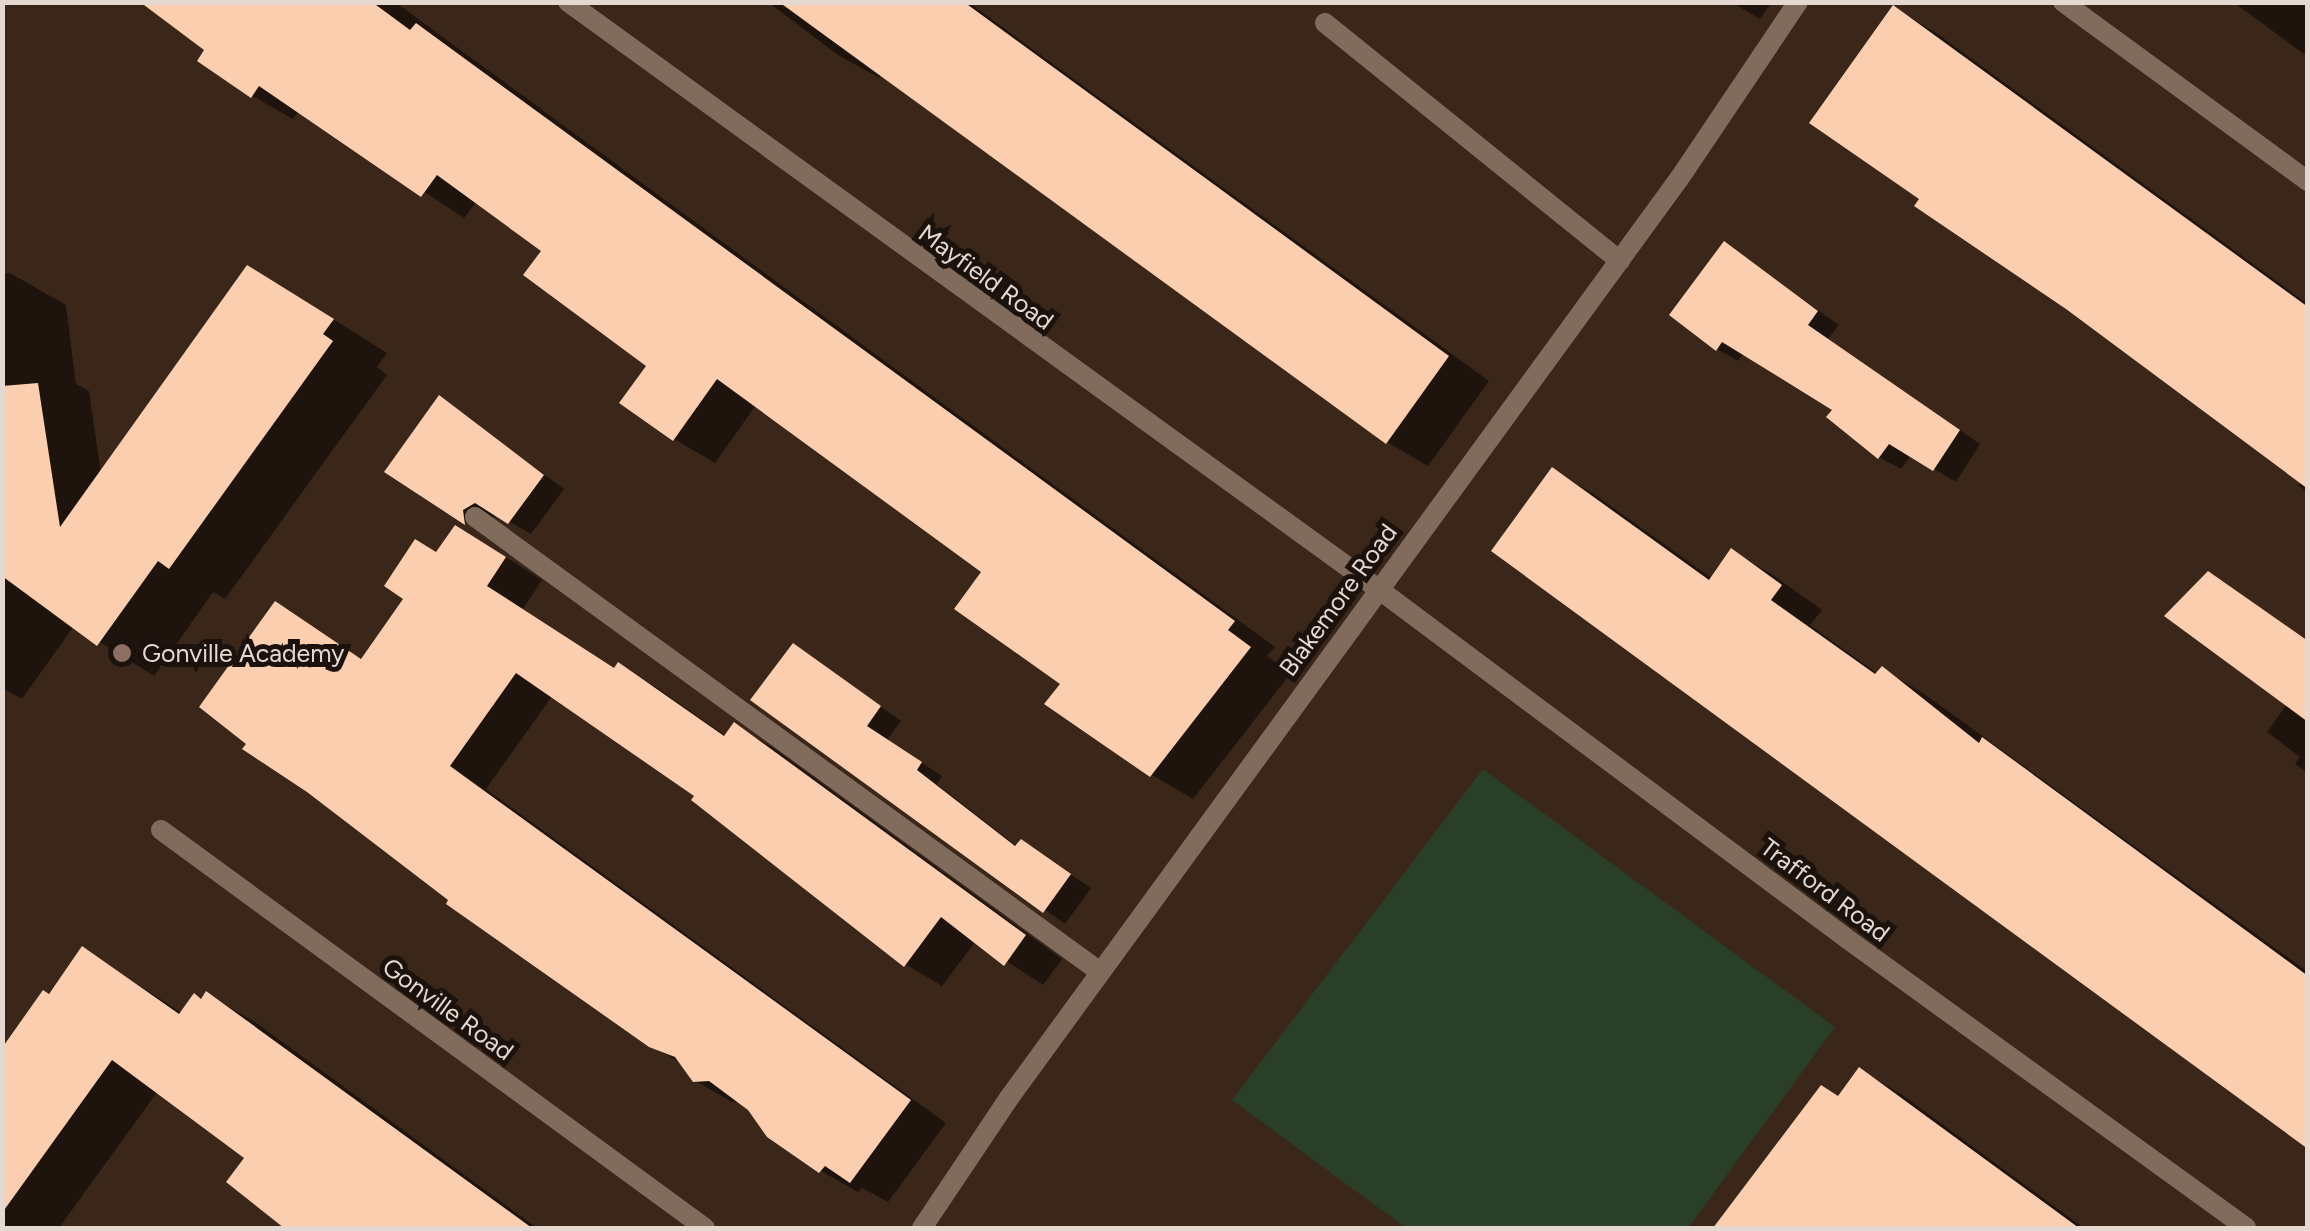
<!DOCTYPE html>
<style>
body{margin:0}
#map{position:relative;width:2310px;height:1231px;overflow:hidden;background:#3a271a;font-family:Figtree,sans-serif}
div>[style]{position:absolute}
.green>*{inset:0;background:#2a3f27}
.shadow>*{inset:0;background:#0007}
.building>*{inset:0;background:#fbceb0}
.service>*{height:20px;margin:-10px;padding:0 10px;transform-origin:10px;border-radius:10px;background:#816b5c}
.minor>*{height:20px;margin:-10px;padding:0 10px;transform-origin:10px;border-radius:10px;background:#816b5c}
.dots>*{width:28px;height:28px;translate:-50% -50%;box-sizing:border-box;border:5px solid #1b120d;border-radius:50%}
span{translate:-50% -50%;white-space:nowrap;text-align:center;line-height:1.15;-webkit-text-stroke:10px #1b120d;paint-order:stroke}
.street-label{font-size:25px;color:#e5d8d0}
.poi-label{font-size:25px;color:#e5d8d0}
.left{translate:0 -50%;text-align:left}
.frame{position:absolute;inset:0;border:5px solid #e5d8d0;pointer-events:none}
</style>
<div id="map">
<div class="green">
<i style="clip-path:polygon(1483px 769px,1835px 1027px,1688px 1228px,1406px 1228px,1232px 1100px)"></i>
</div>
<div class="shadow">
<i style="clip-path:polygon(162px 2px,395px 2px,1275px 647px,1267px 656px,1291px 673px,1193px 799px,1152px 775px,1063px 684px,985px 571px,756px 405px,715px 463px,674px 439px,649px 365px,544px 250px,477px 201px,464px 218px,299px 110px,293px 119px,252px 96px)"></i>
<i style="clip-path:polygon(768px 2px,968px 2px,1489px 381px,1428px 466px,1387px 442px,882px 74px,879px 78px,838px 55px)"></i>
<i style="clip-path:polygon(1731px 2px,1772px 2px,1760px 19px)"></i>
<i style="clip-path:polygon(2233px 2px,2308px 2px,2308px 57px)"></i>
<i style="clip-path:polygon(1894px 8px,1935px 32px,2308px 304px,2308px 493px,2298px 485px,2302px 482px,1922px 199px)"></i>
<i style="clip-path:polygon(1725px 244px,1839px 325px,1828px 339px,1980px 444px,1956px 482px,1911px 455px,1901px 469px,1879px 457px,1835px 409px,1744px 353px,1738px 361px,1717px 349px)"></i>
<i style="clip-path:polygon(10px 273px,66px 305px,76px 384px,89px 391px,101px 473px,303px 300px,387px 353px,377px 367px,387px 375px,225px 599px,213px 592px,154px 676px,74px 626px,22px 699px,2px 688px,2px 274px)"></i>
<i style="clip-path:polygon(440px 398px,564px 489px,531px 534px,498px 515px,484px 522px,485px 534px,388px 471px)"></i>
<i style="clip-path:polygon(1553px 470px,1594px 494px,1713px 579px,1732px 551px,1773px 575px,1822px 610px,1810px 625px,1878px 674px,1882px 669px,1923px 693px,2308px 972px,2308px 1146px)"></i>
<i style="clip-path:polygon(493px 549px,542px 580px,523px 609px,616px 670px,619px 666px,656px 687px,726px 736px,734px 726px,772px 747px,1062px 959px,1043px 985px,976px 941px,942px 986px,905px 964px,698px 795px,553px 695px,486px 789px,946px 1123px,888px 1202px,862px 1188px,858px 1192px,821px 1171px,742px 1102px,732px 1102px,694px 1080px,683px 1064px,650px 1045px,309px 790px,275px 604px,363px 660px,437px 555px)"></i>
<i style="clip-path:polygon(2308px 641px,2308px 773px,2295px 764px,2300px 757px,2267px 732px,2287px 704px)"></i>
<i style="clip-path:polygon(794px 646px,901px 721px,887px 740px,942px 776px,937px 784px,1018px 847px,1022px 842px,1091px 888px,1065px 924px,754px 700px)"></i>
<i style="clip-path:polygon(83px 949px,182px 1013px,207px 994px,255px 1022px,537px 1228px,288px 1228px,229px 1182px,247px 1158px,158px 1091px,59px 1228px,2px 1228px,2px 1052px)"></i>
<i style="clip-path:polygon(1860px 1070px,1901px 1094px,2084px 1228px,1716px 1228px,1821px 1088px,1840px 1098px)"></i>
</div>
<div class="building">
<i style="clip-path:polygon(140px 2px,372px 2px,410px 30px,416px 23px,1235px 621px,1228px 630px,1251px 647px,1150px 777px,1044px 704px,1060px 684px,954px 609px,981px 572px,717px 379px,673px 441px,619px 403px,646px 366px,523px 275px,541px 251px,437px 175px,421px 197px,259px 86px,251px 98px,197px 61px,204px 50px)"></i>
<i style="clip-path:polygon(779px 2px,964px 2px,1449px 356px,1386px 444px)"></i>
<i style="clip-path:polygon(1893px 5px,2308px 307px,2308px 489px,2066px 309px,1914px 206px,1919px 199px,1809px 123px)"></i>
<i style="clip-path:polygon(1724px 241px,1818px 311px,1808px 325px,1960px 430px,1933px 471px,1889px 444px,1878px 459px,1826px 417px,1832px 410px,1722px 342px,1716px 351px,1669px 315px)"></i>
<i style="clip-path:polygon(247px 265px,334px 319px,323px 334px,333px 341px,169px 569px,158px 561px,97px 646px,2px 576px,2px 386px,38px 383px,60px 527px)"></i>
<i style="clip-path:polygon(439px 395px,544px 475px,508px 524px,475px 503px,463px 510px,465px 525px,384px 472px)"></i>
<i style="clip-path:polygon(1552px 467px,1709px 580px,1731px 548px,1782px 585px,1771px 600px,1875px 674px,1882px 666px,1979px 743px,1982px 737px,2308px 976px,2308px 1149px,1491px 551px)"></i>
<i style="clip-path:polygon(455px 525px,506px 557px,487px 586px,614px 668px,618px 662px,724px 736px,734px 722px,1026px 935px,1004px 966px,941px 917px,904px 967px,691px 800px,694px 796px,516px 673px,450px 766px,911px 1100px,850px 1183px,825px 1166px,819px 1173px,767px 1137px,748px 1110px,709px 1081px,693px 1082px,675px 1057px,649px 1047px,446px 904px,448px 900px,307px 792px,242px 749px,246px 744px,199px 707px,275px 601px,361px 659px,403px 599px,384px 586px,415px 539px,436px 552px)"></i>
<i style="clip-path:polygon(2208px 571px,2308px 641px,2308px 722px,2164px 616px)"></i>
<i style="clip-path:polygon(793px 643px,881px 706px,867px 726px,922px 762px,917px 770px,1015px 846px,1021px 839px,1071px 874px,1043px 913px,750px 700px)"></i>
<i style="clip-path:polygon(82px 946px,179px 1014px,194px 993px,201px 999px,206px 991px,532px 1228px,284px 1228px,226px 1182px,244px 1158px,112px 1060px,2px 1213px,2px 1048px,43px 990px,49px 994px)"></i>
<i style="clip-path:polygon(1859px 1067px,2079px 1228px,1713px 1228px,1821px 1085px,1838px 1096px)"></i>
</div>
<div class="service">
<i style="left:1325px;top:23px;width:379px;rotate:38.9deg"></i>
<i style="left:475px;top:517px;width:773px;rotate:36.05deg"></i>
</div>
<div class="minor">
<i style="left:568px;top:2px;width:999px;rotate:35.92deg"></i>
<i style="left:1377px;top:588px;width:585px;rotate:36.73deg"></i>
<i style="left:1846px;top:938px;width:494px;rotate:35.9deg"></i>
<i style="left:2063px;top:2px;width:303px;rotate:36.2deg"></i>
<i style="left:161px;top:830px;width:674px;rotate:36.19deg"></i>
<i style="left:922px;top:1228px;width:156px;rotate:-56.2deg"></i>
<i style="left:1009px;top:1098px;width:1137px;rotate:-53.91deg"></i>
<i style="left:1679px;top:179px;width:213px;rotate:-56.1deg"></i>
</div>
<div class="dots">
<i style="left:122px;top:653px;background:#8d6e63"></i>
</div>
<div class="street-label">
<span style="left:986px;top:277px;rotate:36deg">Mayfield Road</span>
<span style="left:1338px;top:600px;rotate:-54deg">Blakemore Road</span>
<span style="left:1825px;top:890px;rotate:37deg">Trafford Road</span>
<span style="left:448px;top:1009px;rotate:36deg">Gonville Road</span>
</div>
<div class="poi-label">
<span class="left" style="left:142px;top:653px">Gonville Academy</span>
</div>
<div class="frame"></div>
</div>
